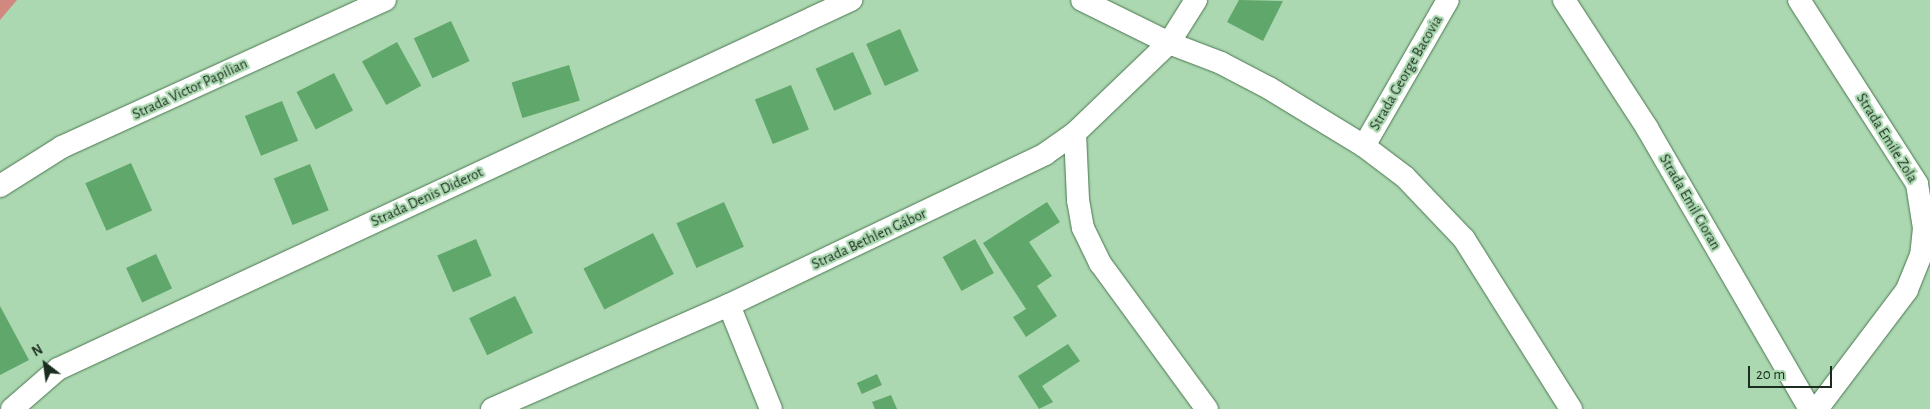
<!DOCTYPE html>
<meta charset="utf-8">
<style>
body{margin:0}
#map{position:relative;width:1930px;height:409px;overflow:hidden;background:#abd8b0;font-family:"Alegreya Sans",sans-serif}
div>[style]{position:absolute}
.green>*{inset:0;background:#d1887e}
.building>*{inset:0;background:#5fa76a;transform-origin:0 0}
.roads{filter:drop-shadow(0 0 1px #4b7551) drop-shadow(0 0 1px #4b7551)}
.minor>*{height:22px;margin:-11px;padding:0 11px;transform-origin:11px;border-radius:11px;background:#fff}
span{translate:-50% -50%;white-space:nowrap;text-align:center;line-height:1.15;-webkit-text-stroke:4.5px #abd8b0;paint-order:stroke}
.street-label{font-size:15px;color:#1b2d1e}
.north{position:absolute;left:20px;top:339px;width:50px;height:50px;-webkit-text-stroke:4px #abd8b0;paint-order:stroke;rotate:330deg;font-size:14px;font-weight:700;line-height:20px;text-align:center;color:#1b2d1e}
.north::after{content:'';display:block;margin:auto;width:18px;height:22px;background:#1b2d1e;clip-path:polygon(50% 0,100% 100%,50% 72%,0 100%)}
.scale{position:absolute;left:1748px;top:366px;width:84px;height:22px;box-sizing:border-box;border:2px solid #1b2d1e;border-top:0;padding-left:6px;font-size:15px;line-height:18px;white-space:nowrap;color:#1b2d1e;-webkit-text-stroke:4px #abd8b0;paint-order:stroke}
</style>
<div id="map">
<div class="green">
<i style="clip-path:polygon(0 0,17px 0,0 20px)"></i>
</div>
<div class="building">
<i style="clip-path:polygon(1239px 0,1283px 1px,1263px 41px,1227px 22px)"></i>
<i style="left:451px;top:21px;width:44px;height:41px;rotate:65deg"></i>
<i style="left:900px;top:29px;width:46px;height:37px;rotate:66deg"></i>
<i style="left:397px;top:42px;width:50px;height:40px;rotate:61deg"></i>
<i style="left:853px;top:52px;width:46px;height:41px;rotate:66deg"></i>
<i style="left:569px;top:65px;width:37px;height:60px;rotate:73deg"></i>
<i style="left:334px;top:73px;width:42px;height:42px;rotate:63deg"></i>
<i style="left:791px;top:85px;width:48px;height:39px;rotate:68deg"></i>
<i style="left:282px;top:101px;width:43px;height:40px;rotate:68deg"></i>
<i style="left:131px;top:163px;width:52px;height:50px;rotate:66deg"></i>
<i style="left:310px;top:164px;width:50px;height:39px;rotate:68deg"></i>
<i style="left:724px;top:202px;width:49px;height:52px;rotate:66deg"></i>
<i style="clip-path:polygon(1047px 202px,1060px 222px,1029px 242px,1052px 276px,1037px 286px,1057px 316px,1026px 337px,1013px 317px,1026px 309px,983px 243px)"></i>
<i style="left:653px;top:233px;width:46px;height:78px;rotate:63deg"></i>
<i style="left:476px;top:239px;width:40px;height:42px;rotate:67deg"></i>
<i style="left:975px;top:239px;width:39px;height:37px;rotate:61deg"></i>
<i style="left:156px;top:254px;width:38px;height:33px;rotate:65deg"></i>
<i style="left:515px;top:296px;width:41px;height:51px;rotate:64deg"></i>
<i style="clip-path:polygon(0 306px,29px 360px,0 375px)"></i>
<i style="clip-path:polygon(1068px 344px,1080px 361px,1042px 386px,1053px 402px,1039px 409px,1018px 376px)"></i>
<i style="left:877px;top:374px;width:12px;height:22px;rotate:66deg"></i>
<i style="clip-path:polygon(891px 395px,897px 409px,875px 409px,872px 402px)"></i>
</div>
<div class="roads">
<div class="minor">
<i style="left:1082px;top:0;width:97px;rotate:26.3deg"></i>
<i style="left:1169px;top:43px;width:56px;rotate:21deg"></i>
<i style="left:1221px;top:63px;width:54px;rotate:27.5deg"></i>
<i style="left:1269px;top:88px;width:111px;rotate:31.4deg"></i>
<i style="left:1364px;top:146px;width:51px;rotate:37.1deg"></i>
<i style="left:1405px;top:177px;width:86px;rotate:46.4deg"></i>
<i style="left:1464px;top:239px;width:201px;rotate:57.8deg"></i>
<i style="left:1564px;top:0;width:153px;rotate:57deg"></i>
<i style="left:1647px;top:128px;width:325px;rotate:59.9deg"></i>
<i style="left:1799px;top:0;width:219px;rotate:57.3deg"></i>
<i style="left:1917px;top:184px;width:45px;rotate:81deg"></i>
<i style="left:1924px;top:228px;width:27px;rotate:96deg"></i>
<i style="left:1921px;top:255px;width:38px;rotate:112deg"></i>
<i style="left:1907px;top:290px;width:149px;rotate:127.1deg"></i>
<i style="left:1075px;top:133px;width:67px;rotate:87.4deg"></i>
<i style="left:1078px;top:200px;width:28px;rotate:80deg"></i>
<i style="left:1083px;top:228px;width:39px;rotate:64deg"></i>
<i style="left:1100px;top:263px;width:181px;rotate:53.8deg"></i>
<i style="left:1364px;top:146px;width:168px;rotate:-60.1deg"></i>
<i style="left:0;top:186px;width:73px;rotate:-32.2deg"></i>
<i style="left:62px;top:147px;width:355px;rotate:-24.5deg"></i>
<i style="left:729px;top:305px;width:112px;rotate:68deg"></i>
<i style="left:12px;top:409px;width:61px;rotate:-41deg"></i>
<i style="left:58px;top:369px;width:875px;rotate:-24.95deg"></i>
<i style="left:492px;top:409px;width:259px;rotate:-23.7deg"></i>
<i style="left:729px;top:305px;width:350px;rotate:-25.5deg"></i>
<i style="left:1045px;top:154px;width:37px;rotate:-35deg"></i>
<i style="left:1075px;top:133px;width:130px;rotate:-43.8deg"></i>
<i style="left:1169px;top:43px;width:51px;rotate:-57.9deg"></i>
</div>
</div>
<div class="street-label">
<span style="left:1406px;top:73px;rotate:-60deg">Strada George Bacovia</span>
<span style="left:190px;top:89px;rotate:-25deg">Strada Victor Papilian</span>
<span style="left:1887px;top:138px;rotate:58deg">Strada Emile Zola</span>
<span style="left:427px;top:197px;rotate:-25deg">Strada Denis Diderot</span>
<span style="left:1690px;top:202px;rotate:60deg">Strada Emil Cioran</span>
<span style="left:869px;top:239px;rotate:-25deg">Strada Bethlen Gábor</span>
</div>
<div class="north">N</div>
<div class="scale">20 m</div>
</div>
